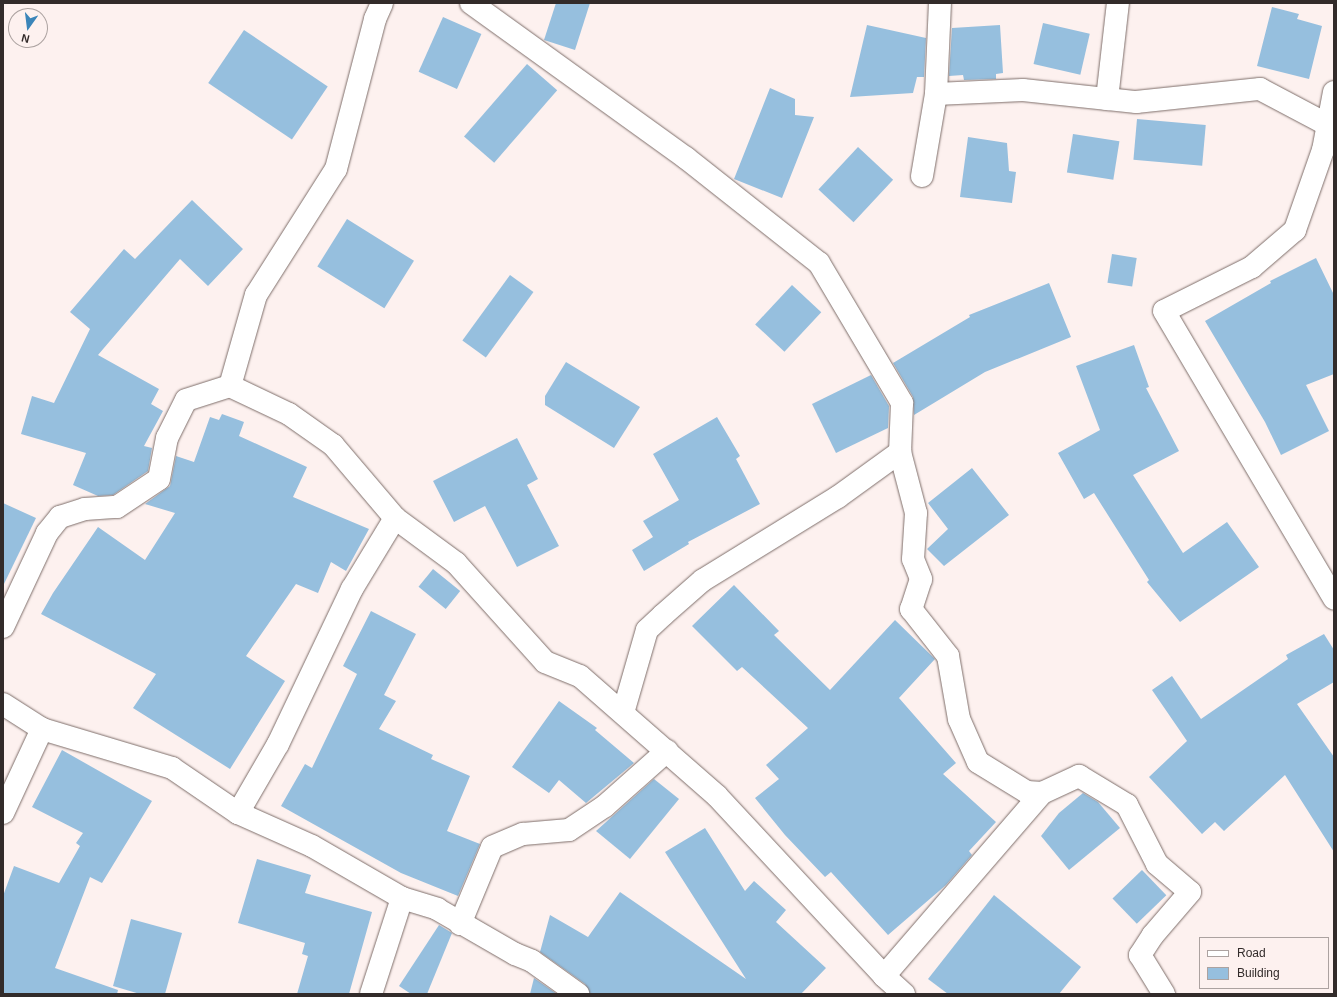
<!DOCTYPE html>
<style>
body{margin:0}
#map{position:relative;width:1337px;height:997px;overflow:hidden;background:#fdf1ef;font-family:Arial,sans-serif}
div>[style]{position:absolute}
.building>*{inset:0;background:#96bfde;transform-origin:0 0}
.roads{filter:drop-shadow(0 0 1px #7e6e6a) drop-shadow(0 0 1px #7e6e6a)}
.minor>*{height:22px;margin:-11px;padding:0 11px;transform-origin:11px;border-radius:11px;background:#fff}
span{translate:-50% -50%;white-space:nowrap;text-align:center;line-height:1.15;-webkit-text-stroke:4px #fdf1ef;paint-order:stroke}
.frame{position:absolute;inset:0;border:4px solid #322b2a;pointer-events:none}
.legend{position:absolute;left:1199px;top:937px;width:130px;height:52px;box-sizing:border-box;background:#fdf1ef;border:1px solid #aca2a0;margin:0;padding:5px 7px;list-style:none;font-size:12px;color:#322b2a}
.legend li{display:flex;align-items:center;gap:8px;height:20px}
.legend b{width:20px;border:1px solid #aca2a0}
.north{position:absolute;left:8px;top:8px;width:40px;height:40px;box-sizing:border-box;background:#fdf1ef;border:1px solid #aca2a0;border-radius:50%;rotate:194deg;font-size:11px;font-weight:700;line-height:16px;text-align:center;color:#322b2a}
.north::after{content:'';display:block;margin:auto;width:14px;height:18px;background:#3b85b9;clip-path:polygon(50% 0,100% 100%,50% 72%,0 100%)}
</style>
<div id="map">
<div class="building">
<i style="clip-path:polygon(556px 3px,590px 3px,575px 50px,544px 40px)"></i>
<i style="clip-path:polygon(1272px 7px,1299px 14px,1297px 19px,1322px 26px,1309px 79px,1257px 66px)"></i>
<i style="left:443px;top:17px;width:42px;height:60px;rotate:24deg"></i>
<i style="left:1043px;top:23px;width:48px;height:42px;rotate:13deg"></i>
<i style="clip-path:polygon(867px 25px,926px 38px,924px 77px,917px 77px,913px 93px,850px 97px)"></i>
<i style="clip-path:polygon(1000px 25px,1003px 73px,996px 74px,996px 79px,964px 80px,963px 75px,949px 76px,952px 28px)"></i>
<i style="left:244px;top:30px;width:101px;height:64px;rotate:34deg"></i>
<i style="left:527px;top:64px;width:40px;height:96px;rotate:41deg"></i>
<i style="clip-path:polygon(770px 88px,795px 99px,795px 115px,814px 117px,782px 198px,734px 179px)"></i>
<i style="left:1137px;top:119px;width:69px;height:41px;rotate:5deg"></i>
<i style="left:1073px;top:134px;width:47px;height:39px;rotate:9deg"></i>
<i style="clip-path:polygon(968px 137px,1007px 143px,1009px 171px,1016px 172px,1012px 203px,960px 197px)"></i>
<i style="left:858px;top:147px;width:48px;height:58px;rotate:43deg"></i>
<i style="clip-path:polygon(192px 200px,243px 249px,208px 286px,180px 259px,98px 355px,159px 389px,151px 404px,163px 411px,144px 446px,152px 448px,148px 471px,113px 495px,98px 496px,73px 485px,86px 453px,21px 434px,32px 396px,54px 403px,90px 329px,70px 312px,124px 249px,135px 259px)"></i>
<i style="left:347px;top:219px;width:79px;height:56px;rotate:32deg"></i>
<i style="left:1112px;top:254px;width:25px;height:29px;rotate:9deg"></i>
<i style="clip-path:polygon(1316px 258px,1334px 295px,1334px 374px,1306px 385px,1329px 431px,1281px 455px,1265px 422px,1205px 321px,1271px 283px,1270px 281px)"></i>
<i style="left:510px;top:275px;width:29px;height:81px;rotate:36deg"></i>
<i style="clip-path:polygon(1049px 283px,1071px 337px,985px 372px,914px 415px,913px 397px,893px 363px,970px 317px,969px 315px)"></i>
<i style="left:792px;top:285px;width:40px;height:54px;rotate:43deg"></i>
<i style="clip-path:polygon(1134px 345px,1149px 387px,1146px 388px,1179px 451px,1133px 475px,1183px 553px,1227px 522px,1259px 567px,1180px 622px,1147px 582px,1149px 580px,1094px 493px,1084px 499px,1058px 453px,1100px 430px,1076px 366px)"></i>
<i style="clip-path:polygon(566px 362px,640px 407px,614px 448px,545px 405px,545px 396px)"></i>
<i style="clip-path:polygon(871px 375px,889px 406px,888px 428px,836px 453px,812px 404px)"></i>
<i style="clip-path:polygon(222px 414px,244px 422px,239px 436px,307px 467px,293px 497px,369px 529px,346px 571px,331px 562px,318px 593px,296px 584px,246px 656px,285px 681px,230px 769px,133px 708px,156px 674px,41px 614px,53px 593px,98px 527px,145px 560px,175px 513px,145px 504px,170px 486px,176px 456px,194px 462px,210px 417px,219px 420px)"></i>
<i style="clip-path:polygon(717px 417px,740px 456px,736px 459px,760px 504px,688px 542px,689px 544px,644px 571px,632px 550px,653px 537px,643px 521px,679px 500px,653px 454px)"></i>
<i style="clip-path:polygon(517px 438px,538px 479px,527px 485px,559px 546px,517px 567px,485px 506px,454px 522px,433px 481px)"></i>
<i style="clip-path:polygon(972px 468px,1009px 515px,944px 566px,927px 549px,948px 529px,928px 503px)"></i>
<i style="clip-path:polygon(3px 503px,36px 518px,3px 586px)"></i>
<i style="left:433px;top:569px;width:35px;height:23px;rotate:39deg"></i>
<i style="clip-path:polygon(734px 585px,779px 631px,774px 635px,830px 690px,895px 620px,935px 659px,899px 698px,956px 763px,943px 774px,996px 822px,969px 851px,972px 855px,946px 885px,888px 935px,831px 872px,825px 877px,785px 835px,755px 798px,779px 779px,766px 765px,808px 728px,742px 667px,737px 671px,692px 626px)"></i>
<i style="clip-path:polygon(371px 611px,416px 634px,384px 695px,396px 701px,379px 729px,433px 755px,431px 759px,470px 776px,447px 831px,480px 844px,458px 896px,401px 873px,281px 806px,305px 764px,312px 768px,357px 674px,343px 666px)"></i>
<i style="clip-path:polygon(1324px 634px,1334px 650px,1334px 682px,1297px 704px,1334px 757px,1334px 852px,1285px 775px,1224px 831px,1215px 822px,1202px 834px,1149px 777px,1187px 741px,1152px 690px,1172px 676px,1201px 719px,1288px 659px,1286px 655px)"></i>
<i style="clip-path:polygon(559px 701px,597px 728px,595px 730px,634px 763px,586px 803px,559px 780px,549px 793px,512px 767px)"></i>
<i style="clip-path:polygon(62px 750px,152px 801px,102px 883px,90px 877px,55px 968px,118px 990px,117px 994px,3px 994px,3px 896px,14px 866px,59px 883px,80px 846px,76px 843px,83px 833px,32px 807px)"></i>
<i style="clip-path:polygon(654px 779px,679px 799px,630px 859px,596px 831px)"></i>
<i style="clip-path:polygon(1083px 793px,1098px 802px,1120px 828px,1069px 870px,1041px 836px,1059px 813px)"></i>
<i style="clip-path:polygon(705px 828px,745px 891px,754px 881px,786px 910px,776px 922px,826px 968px,801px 994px,590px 994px,585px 984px,540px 952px,550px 915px,588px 937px,620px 892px,746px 979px,665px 852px)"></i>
<i style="clip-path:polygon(257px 859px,311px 875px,305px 893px,372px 912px,349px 994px,297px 994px,308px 956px,302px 954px,305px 943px,238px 923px)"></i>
<i style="left:1142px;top:870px;width:35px;height:41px;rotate:46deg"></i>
<i style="clip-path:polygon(994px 895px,1081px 967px,1059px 994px,948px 994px,928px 979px)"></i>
<i style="clip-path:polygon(131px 919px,182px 933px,165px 994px,140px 994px,113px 986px)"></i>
<i style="clip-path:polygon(439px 925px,452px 933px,427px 994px,411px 994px,399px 986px)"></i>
<i style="clip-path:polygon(534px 978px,557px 994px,530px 994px)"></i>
</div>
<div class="roads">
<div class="minor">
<i style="left:471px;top:3px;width:265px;rotate:35.8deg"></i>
<i style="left:686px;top:158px;width:169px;rotate:38.3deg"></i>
<i style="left:819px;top:263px;width:163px;rotate:59.3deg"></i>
<i style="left:902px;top:403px;width:49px;rotate:92.3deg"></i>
<i style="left:900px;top:452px;width:63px;rotate:75.3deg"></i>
<i style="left:916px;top:513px;width:46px;rotate:93.7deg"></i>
<i style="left:913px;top:559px;width:22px;rotate:68deg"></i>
<i style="left:921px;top:579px;width:32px;rotate:108deg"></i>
<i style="left:911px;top:609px;width:60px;rotate:51.8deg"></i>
<i style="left:948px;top:656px;width:64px;rotate:80.1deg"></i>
<i style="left:959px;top:719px;width:47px;rotate:66.2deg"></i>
<i style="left:978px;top:762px;width:57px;rotate:31.5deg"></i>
<i style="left:1027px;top:792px;width:15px;rotate:4deg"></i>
<i style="left:1042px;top:793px;width:41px;rotate:-24.7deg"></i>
<i style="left:1079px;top:776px;width:56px;rotate:31.1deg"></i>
<i style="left:1127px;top:805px;width:66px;rotate:63deg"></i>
<i style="left:1157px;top:864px;width:43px;rotate:40.3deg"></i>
<i style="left:1190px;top:892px;width:57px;rotate:130.7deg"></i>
<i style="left:1153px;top:935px;width:24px;rotate:123deg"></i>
<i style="left:1140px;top:955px;width:46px;rotate:58.4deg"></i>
<i style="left:1334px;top:92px;width:59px;rotate:100.7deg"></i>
<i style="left:1323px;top:150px;width:85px;rotate:109.3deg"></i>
<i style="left:1295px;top:230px;width:57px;rotate:139.3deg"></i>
<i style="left:1252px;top:267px;width:98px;rotate:153.4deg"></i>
<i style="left:1164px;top:311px;width:334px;rotate:59.4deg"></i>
<i style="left:936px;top:94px;width:87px;rotate:-2.6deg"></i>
<i style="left:1023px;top:90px;width:114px;rotate:6.1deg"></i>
<i style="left:1136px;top:102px;width:125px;rotate:-6deg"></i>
<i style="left:1260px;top:89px;width:77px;rotate:27.9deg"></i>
<i style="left:1107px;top:99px;width:97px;rotate:-83.5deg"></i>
<i style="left:922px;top:176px;width:83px;rotate:-80.3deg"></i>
<i style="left:936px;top:94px;width:91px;rotate:-87.5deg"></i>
<i style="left:230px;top:386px;width:95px;rotate:-74.1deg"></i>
<i style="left:256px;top:295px;width:149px;rotate:-57.6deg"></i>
<i style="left:336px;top:169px;width:155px;rotate:-75.4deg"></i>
<i style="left:375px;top:19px;width:17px;rotate:-66deg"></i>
<i style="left:3px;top:627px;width:104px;rotate:-64.9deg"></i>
<i style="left:47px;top:533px;width:21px;rotate:-51deg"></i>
<i style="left:60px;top:517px;width:26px;rotate:-18deg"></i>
<i style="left:85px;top:509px;width:32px;rotate:-4deg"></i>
<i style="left:117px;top:507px;width:50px;rotate:-33.7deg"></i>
<i style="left:159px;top:479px;width:42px;rotate:-79deg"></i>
<i style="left:167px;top:438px;width:42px;rotate:-63.4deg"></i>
<i style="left:186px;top:400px;width:46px;rotate:-17.7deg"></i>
<i style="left:230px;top:386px;width:65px;rotate:25.4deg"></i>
<i style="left:289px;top:414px;width:54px;rotate:35.2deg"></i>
<i style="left:333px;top:445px;width:96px;rotate:49.7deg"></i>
<i style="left:395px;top:518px;width:76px;rotate:36.4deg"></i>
<i style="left:456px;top:563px;width:133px;rotate:48deg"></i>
<i style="left:545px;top:662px;width:38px;rotate:22deg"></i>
<i style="left:580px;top:676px;width:182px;rotate:41.2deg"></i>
<i style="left:717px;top:796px;width:246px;rotate:47.1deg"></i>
<i style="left:884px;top:976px;width:27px;rotate:42deg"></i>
<i style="left:3px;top:704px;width:46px;rotate:32.7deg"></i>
<i style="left:42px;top:729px;width:136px;rotate:16.7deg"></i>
<i style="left:172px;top:768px;width:80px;rotate:34.3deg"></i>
<i style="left:238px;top:813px;width:81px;rotate:24deg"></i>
<i style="left:312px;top:846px;width:104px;rotate:30deg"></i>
<i style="left:402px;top:898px;width:37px;rotate:17deg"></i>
<i style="left:437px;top:909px;width:90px;rotate:30deg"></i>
<i style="left:515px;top:954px;width:18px;rotate:22deg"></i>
<i style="left:532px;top:961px;width:57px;rotate:35.7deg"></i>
<i style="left:623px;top:713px;width:86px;rotate:-73.9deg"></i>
<i style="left:647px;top:630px;width:22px;rotate:-43deg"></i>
<i style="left:663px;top:615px;width:53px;rotate:-41.2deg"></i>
<i style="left:703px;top:580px;width:158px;rotate:-31.6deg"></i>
<i style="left:838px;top:497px;width:77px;rotate:-36deg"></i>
<i style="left:3px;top:813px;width:93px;rotate:-65.1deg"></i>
<i style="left:238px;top:813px;width:80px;rotate:-59.9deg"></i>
<i style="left:278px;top:744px;width:172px;rotate:-64.5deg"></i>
<i style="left:352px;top:589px;width:83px;rotate:-58.8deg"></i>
<i style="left:460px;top:924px;width:83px;rotate:-67.4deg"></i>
<i style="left:492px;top:847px;width:34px;rotate:-23deg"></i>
<i style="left:523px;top:834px;width:46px;rotate:-5deg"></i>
<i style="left:569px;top:830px;width:43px;rotate:-33.7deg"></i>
<i style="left:605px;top:806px;width:83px;rotate:-41.6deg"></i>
<i style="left:884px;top:976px;width:242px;rotate:-49.2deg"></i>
<i style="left:371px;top:994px;width:101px;rotate:-72.1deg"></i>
</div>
</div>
<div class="frame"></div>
<ul class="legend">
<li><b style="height:5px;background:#fff"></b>Road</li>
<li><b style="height:11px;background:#96bfde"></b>Building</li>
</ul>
<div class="north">N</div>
</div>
